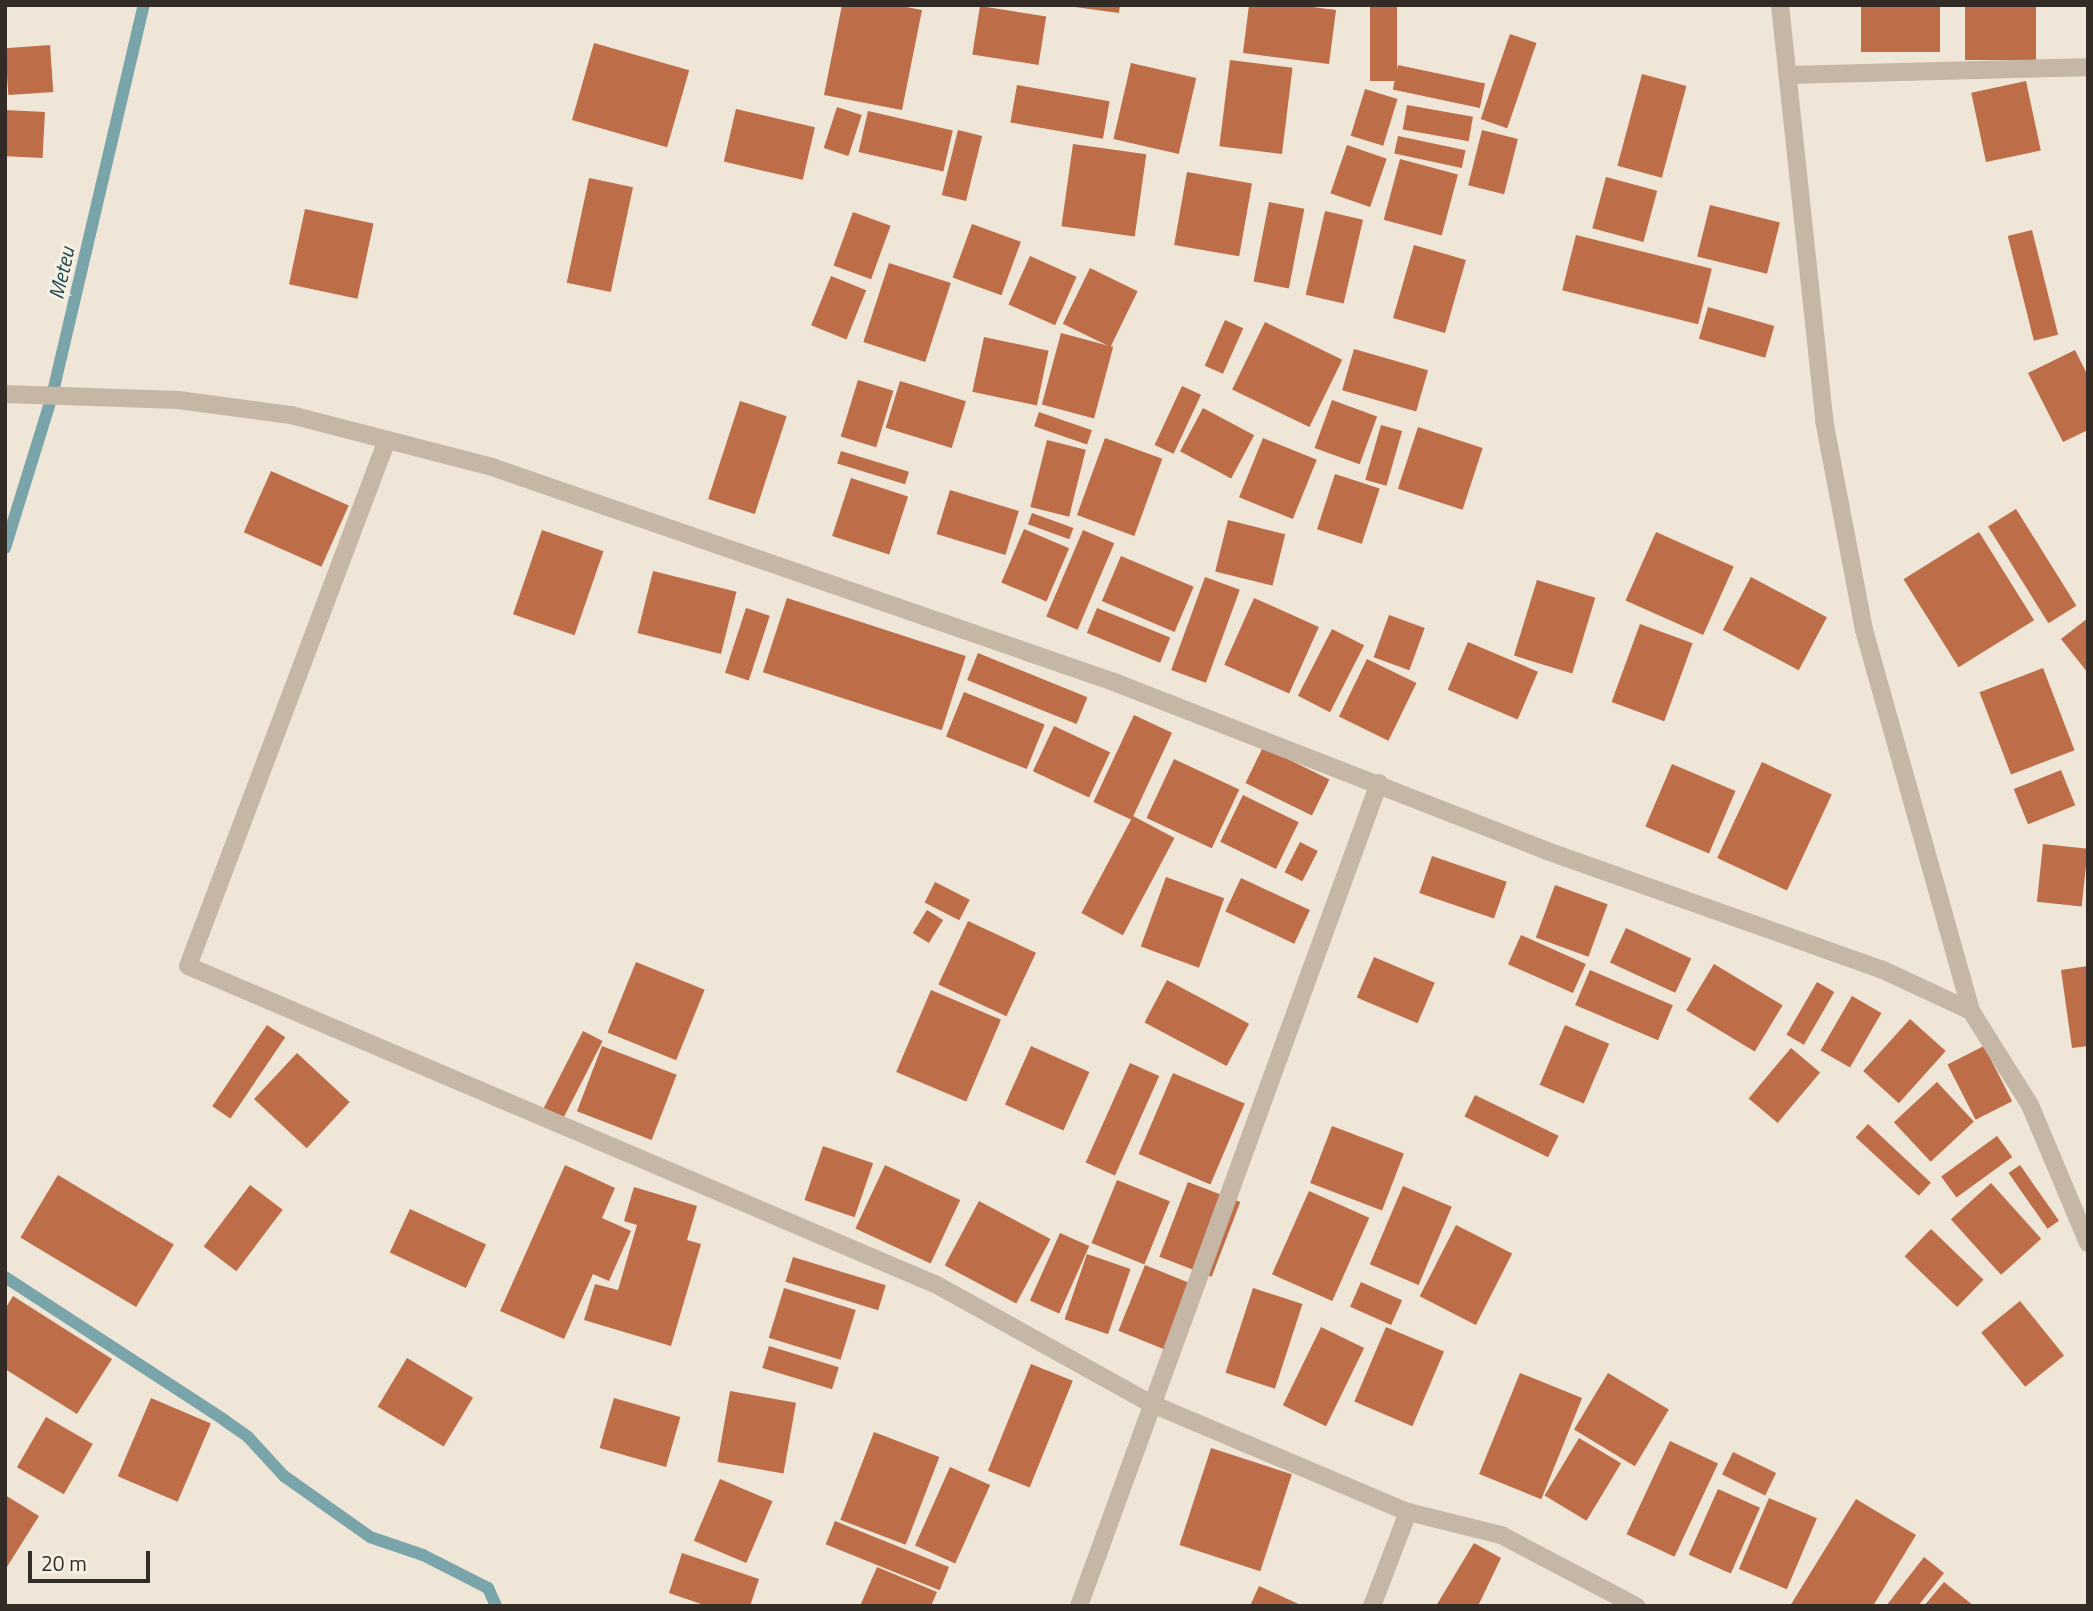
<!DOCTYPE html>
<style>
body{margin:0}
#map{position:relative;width:2093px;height:1611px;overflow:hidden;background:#efe6d8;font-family:"Titillium Web",sans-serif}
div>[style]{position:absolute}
.stream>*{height:12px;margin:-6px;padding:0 6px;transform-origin:6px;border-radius:6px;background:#79a4a9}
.building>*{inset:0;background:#bd6d48;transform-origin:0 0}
.minor>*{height:18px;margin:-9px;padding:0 9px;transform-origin:9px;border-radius:9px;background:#c5b6a5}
.tertiary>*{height:18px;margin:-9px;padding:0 9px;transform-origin:9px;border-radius:9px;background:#c5b6a5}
span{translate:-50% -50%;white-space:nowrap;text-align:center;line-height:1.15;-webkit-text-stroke:6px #f7f0e4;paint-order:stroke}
.water-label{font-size:21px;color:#1f4950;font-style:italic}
.frame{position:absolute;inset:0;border:7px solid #322b26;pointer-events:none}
.scale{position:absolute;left:28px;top:1551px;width:122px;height:32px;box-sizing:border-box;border:4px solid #322b26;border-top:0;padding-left:9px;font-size:21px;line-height:24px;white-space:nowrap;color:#322b26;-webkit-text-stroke:5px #f7f0e4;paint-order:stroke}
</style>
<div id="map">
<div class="stream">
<i style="left:5px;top:548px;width:159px;rotate:-72.8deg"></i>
<i style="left:52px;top:396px;width:402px;rotate:-76.8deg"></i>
<i style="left:5px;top:1277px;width:262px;rotate:33.1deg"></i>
<i style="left:224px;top:1420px;width:29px;rotate:35deg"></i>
<i style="left:248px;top:1437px;width:53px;rotate:47.3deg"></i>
<i style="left:284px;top:1476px;width:105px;rotate:35.3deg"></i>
<i style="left:370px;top:1537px;width:56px;rotate:18.8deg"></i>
<i style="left:423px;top:1555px;width:73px;rotate:26.9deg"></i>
<i style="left:488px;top:1588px;width:20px;rotate:66deg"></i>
</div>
<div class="building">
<i style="clip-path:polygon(842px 5px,896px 5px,922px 10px,902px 110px,824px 95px)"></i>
<i style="clip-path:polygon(1060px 5px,1120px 5px,1119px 13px)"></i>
<i style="clip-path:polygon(1249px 5px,1297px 5px,1336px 10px,1329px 64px,1243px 53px)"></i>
<i style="left:1370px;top:5px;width:27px;height:76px"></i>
<i style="left:1861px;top:5px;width:79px;height:47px"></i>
<i style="left:1965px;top:5px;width:71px;height:55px"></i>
<i style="left:980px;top:6px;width:67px;height:49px;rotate:9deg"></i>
<i style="left:1510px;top:34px;width:28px;height:90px;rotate:19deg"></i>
<i style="left:594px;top:43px;width:99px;height:80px;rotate:16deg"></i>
<i style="left:50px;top:45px;width:47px;height:45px;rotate:86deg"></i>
<i style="left:1230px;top:60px;width:63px;height:87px;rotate:7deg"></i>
<i style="left:1131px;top:63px;width:67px;height:78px;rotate:13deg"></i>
<i style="left:1398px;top:65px;width:89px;height:25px;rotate:12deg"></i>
<i style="left:1642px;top:74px;width:46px;height:95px;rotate:15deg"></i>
<i style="left:2026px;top:81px;width:71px;height:56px;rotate:78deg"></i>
<i style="left:1017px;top:85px;width:94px;height:38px;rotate:10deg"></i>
<i style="left:1365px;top:89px;width:34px;height:49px;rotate:17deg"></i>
<i style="left:1407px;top:105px;width:67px;height:25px;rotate:10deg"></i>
<i style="left:837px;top:107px;width:26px;height:43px;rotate:18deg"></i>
<i style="left:736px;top:109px;width:81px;height:54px;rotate:13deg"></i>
<i style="left:5px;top:110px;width:40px;height:46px;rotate:3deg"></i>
<i style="left:868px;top:111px;width:87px;height:42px;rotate:13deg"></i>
<i style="left:958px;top:130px;width:25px;height:67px;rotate:14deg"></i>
<i style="left:1482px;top:130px;width:37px;height:57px;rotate:14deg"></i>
<i style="left:1398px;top:136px;width:69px;height:18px;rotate:12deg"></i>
<i style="left:1073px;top:144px;width:74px;height:83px;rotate:8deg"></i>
<i style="left:1347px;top:145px;width:42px;height:51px;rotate:19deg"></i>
<i style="left:1400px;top:159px;width:60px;height:63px;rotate:15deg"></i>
<i style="left:1187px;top:172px;width:66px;height:74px;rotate:10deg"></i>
<i style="left:1606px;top:177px;width:53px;height:53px;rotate:15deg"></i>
<i style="left:589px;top:178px;width:45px;height:107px;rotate:12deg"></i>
<i style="left:1269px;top:202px;width:36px;height:81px;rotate:11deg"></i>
<i style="left:1710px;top:205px;width:72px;height:53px;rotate:14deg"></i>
<i style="left:305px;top:209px;width:70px;height:77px;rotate:12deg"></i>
<i style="left:1325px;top:211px;width:39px;height:86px;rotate:13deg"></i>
<i style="left:853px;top:212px;width:40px;height:57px;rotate:20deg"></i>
<i style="left:972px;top:224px;width:52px;height:57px;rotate:20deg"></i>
<i style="left:2032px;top:230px;width:108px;height:25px;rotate:76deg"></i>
<i style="left:1576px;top:235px;width:140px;height:57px;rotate:14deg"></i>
<i style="left:1414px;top:245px;width:54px;height:76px;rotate:16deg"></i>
<i style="left:1030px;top:256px;width:51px;height:53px;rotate:24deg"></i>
<i style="left:889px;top:263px;width:65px;height:83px;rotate:18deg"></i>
<i style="left:1090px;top:268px;width:53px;height:62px;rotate:26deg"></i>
<i style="left:831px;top:276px;width:38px;height:53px;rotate:22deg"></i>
<i style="left:1708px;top:307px;width:69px;height:33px;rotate:16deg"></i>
<i style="left:1225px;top:320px;width:20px;height:50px;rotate:24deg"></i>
<i style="left:1265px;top:322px;width:86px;height:75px;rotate:26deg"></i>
<i style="left:1061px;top:333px;width:54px;height:74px;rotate:15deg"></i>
<i style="left:984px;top:337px;width:66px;height:56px;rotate:12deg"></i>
<i style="left:1354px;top:349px;width:77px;height:43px;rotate:16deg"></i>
<i style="clip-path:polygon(2075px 350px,2088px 376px,2088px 430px,2063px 442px,2028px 373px)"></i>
<i style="left:858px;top:380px;width:37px;height:59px;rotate:17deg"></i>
<i style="left:900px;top:381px;width:69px;height:49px;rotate:17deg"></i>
<i style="left:1182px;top:386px;width:21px;height:65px;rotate:25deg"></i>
<i style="left:1332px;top:400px;width:48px;height:51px;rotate:20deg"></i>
<i style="left:740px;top:401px;width:49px;height:103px;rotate:18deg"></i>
<i style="left:1203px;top:408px;width:58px;height:49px;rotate:28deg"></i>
<i style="left:1039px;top:412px;width:56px;height:15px;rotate:19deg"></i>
<i style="left:1381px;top:425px;width:22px;height:57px;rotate:16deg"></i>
<i style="left:1418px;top:427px;width:68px;height:65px;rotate:18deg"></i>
<i style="left:1105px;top:438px;width:61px;height:82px;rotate:20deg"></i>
<i style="left:1263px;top:438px;width:58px;height:64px;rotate:22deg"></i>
<i style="left:1047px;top:440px;width:40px;height:69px;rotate:14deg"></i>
<i style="left:841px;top:451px;width:71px;height:13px;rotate:17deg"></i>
<i style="left:271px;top:471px;width:85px;height:67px;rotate:24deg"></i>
<i style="left:1335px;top:474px;width:47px;height:58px;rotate:18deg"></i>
<i style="left:851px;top:478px;width:60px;height:61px;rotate:18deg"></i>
<i style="left:950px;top:490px;width:72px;height:46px;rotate:17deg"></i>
<i style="left:2016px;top:509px;width:114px;height:33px;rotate:58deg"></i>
<i style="left:1032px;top:513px;width:44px;height:12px;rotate:20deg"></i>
<i style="left:1228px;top:520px;width:59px;height:53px;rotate:14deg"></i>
<i style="left:1024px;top:529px;width:49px;height:58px;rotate:23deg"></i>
<i style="left:542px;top:530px;width:65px;height:89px;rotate:19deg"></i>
<i style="left:1083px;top:530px;width:34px;height:94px;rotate:23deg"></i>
<i style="left:1656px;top:532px;width:85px;height:75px;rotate:24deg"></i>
<i style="left:1979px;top:532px;width:104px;height:89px;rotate:58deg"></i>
<i style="left:1121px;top:556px;width:79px;height:49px;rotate:23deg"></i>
<i style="left:653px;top:571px;width:86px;height:64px;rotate:14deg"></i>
<i style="left:1205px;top:577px;width:37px;height:99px;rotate:20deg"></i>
<i style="left:1751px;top:577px;width:86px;height:60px;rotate:28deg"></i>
<i style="left:1537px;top:580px;width:61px;height:79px;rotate:17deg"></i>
<i style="left:787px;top:598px;width:188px;height:78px;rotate:18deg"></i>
<i style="left:1254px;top:598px;width:71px;height:73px;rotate:24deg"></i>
<i style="left:746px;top:608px;width:25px;height:68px;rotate:18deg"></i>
<i style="left:1097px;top:608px;width:79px;height:27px;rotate:22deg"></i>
<i style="left:1389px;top:615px;width:38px;height:45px;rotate:20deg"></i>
<i style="clip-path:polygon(2088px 618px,2088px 673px,2061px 639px)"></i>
<i style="left:1640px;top:624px;width:56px;height:83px;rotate:20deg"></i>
<i style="left:1332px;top:629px;width:36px;height:75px;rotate:27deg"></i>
<i style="left:1468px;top:642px;width:76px;height:52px;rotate:23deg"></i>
<i style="left:978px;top:653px;width:118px;height:29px;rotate:22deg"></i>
<i style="left:1367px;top:659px;width:55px;height:64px;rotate:26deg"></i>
<i style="left:2043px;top:668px;width:88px;height:68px;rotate:69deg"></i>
<i style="left:964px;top:692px;width:87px;height:48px;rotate:22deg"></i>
<i style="left:1134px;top:715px;width:42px;height:96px;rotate:25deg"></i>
<i style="left:1054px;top:726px;width:62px;height:50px;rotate:25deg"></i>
<i style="left:1263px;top:747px;width:74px;height:40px;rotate:26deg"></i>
<i style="left:1174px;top:759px;width:72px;height:65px;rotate:25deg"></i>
<i style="left:1762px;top:762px;width:77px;height:106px;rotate:25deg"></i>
<i style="left:1672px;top:764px;width:69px;height:68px;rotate:23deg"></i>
<i style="left:2061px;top:770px;width:38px;height:51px;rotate:68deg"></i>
<i style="left:1243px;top:795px;width:62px;height:52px;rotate:26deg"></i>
<i style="left:1133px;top:816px;width:47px;height:110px;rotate:28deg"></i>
<i style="left:1300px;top:842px;width:20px;height:34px;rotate:27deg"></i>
<i style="left:2043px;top:844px;width:45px;height:58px;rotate:6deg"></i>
<i style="left:1432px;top:856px;width:79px;height:39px;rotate:19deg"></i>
<i style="left:1166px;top:877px;width:62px;height:74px;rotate:20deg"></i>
<i style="left:1241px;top:878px;width:76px;height:37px;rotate:25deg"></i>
<i style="left:935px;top:882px;width:39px;height:23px;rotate:27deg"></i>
<i style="left:1555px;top:885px;width:56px;height:56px;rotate:20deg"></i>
<i style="left:927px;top:910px;width:19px;height:27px;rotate:32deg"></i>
<i style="left:968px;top:921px;width:75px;height:70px;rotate:25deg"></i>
<i style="left:1626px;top:928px;width:72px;height:38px;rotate:25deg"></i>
<i style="left:1521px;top:935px;width:71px;height:32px;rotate:24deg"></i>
<i style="left:1374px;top:957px;width:66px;height:44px;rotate:23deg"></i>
<i style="left:636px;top:962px;width:74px;height:76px;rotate:22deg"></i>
<i style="left:1714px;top:964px;width:80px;height:54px;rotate:31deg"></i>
<i style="clip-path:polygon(2088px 966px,2088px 1046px,2072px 1048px,2061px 970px)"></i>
<i style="left:1590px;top:970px;width:90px;height:38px;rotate:23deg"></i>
<i style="left:1167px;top:980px;width:93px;height:48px;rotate:28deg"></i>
<i style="left:1817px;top:982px;width:20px;height:61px;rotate:30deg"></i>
<i style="left:931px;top:990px;width:76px;height:89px;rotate:23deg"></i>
<i style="left:1852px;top:996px;width:34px;height:63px;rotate:30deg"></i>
<i style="left:1910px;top:1019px;width:48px;height:70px;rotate:42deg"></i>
<i style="left:267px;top:1025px;width:22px;height:98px;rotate:34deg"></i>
<i style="left:1565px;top:1025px;width:48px;height:65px;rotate:23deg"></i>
<i style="left:583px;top:1031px;width:22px;height:87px;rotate:27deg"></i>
<i style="left:602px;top:1046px;width:80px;height:70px;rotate:21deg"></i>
<i style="left:1031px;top:1046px;width:64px;height:64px;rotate:24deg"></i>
<i style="left:1984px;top:1046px;width:62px;height:41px;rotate:63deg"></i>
<i style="left:1791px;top:1048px;width:38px;height:66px;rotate:40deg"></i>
<i style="left:297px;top:1053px;width:72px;height:63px;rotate:43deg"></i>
<i style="left:1130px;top:1063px;width:32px;height:109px;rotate:24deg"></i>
<i style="left:1173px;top:1073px;width:78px;height:88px;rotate:23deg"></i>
<i style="left:1937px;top:1082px;width:54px;height:59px;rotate:47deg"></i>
<i style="left:1475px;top:1095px;width:93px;height:24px;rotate:26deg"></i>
<i style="left:1868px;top:1124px;width:86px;height:18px;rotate:43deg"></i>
<i style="left:1332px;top:1126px;width:77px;height:61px;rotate:21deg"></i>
<i style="left:1997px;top:1136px;width:26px;height:69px;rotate:54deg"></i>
<i style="left:823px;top:1146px;width:53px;height:57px;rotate:19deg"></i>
<i style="clip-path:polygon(565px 1165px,615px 1188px,602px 1218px,631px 1231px,609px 1281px,593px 1274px,564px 1339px,500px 1311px)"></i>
<i style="left:885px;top:1165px;width:83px;height:70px;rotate:25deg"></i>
<i style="left:2020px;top:1165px;width:68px;height:14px;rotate:55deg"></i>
<i style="left:58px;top:1175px;width:135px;height:73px;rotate:31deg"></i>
<i style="left:1117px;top:1180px;width:57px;height:68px;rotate:22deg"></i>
<i style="left:1188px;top:1182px;width:56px;height:80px;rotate:21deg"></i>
<i style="left:1991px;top:1183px;width:75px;height:54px;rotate:48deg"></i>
<i style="left:250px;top:1185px;width:41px;height:77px;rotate:37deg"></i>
<i style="left:1403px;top:1186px;width:53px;height:85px;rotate:23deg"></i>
<i style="clip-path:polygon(634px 1187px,697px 1206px,687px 1240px,701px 1244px,671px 1346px,584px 1320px,595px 1284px,618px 1290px,637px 1225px,624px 1221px)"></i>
<i style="left:1309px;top:1191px;width:66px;height:91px;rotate:24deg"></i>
<i style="left:979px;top:1201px;width:81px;height:73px;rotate:28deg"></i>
<i style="left:410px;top:1209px;width:84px;height:48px;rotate:25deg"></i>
<i style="left:1456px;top:1225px;width:63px;height:80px;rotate:27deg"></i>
<i style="left:1931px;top:1229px;width:73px;height:38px;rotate:44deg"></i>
<i style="left:1060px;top:1233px;width:32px;height:74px;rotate:24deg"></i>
<i style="left:1087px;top:1254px;width:46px;height:69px;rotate:19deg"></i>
<i style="left:793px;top:1257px;width:97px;height:26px;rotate:17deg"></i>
<i style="left:1145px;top:1265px;width:54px;height:71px;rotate:22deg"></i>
<i style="left:1361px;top:1282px;width:45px;height:27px;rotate:24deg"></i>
<i style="left:784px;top:1288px;width:75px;height:52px;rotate:17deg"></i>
<i style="left:1253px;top:1288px;width:52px;height:89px;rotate:18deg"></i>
<i style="clip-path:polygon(13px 1296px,112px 1359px,77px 1414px,5px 1369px,5px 1309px)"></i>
<i style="left:2020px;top:1301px;width:70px;height:50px;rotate:51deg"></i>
<i style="left:1321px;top:1327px;width:48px;height:87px;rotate:26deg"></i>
<i style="left:1386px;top:1327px;width:63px;height:81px;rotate:23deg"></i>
<i style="left:769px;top:1346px;width:73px;height:23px;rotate:17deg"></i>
<i style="left:407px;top:1358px;width:77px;height:57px;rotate:31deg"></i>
<i style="left:1031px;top:1364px;width:45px;height:115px;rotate:22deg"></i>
<i style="left:1520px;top:1373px;width:67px;height:109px;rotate:22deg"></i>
<i style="left:1608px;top:1373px;width:71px;height:66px;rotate:31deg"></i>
<i style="left:730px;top:1391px;width:67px;height:72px;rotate:10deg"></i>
<i style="left:151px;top:1398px;width:65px;height:85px;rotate:23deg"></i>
<i style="left:614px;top:1398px;width:69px;height:52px;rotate:16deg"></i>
<i style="left:46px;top:1417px;width:54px;height:58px;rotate:30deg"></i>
<i style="left:874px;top:1432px;width:70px;height:94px;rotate:21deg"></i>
<i style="left:1579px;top:1438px;width:49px;height:67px;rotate:31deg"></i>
<i style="left:1670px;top:1441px;width:53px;height:103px;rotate:25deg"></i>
<i style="left:1211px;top:1448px;width:85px;height:102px;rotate:18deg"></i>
<i style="left:1733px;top:1452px;width:48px;height:25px;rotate:26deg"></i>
<i style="left:950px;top:1467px;width:44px;height:86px;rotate:24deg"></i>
<i style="left:720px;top:1479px;width:57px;height:67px;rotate:23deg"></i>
<i style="left:1718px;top:1489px;width:46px;height:72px;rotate:24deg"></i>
<i style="clip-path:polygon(5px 1495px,39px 1516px,5px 1570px)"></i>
<i style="left:1769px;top:1498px;width:52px;height:77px;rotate:23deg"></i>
<i style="clip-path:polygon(1856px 1499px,1916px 1535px,1873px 1606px,1790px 1606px)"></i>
<i style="left:835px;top:1521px;width:123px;height:25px;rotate:22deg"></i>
<i style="clip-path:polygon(1474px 1543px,1501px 1558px,1478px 1606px,1436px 1606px)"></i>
<i style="clip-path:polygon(682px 1553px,759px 1579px,750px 1606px,707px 1606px,669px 1593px)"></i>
<i style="clip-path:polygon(1924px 1557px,1944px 1573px,1918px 1606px,1886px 1606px)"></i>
<i style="clip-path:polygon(877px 1567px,937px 1592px,931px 1606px,860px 1606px)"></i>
<i style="clip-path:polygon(1944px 1582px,1974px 1606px,1924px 1606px)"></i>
<i style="clip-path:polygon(1259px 1586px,1303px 1606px,1250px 1606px)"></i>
</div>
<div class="minor">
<i style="left:1780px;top:5px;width:417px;rotate:83.9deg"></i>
<i style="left:1824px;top:420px;width:214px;rotate:79.2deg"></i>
<i style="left:1864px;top:630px;width:396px;rotate:74.3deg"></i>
<i style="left:1788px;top:75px;width:300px;rotate:-1.5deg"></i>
<i style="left:387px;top:440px;width:562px;rotate:110.72deg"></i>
<i style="left:188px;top:966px;width:814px;rotate:23.07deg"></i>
<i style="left:937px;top:1285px;width:246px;rotate:29deg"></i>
<i style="left:1152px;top:1404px;width:278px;rotate:22.9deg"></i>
<i style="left:1408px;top:1512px;width:96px;rotate:13.9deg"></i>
<i style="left:1501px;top:1535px;width:153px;rotate:27.7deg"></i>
<i style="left:1079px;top:1606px;width:876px;rotate:-69.97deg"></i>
<i style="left:1372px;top:1606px;width:101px;rotate:-69deg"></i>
</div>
<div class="tertiary">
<i style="left:5px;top:394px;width:173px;rotate:2deg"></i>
<i style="left:178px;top:400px;width:114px;rotate:7.6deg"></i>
<i style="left:291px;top:415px;width:208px;rotate:14.5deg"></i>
<i style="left:492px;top:467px;width:658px;rotate:19.07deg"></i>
<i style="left:1114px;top:682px;width:465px;rotate:21.3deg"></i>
<i style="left:1547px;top:851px;width:354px;rotate:19.5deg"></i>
<i style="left:1881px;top:969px;width:99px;rotate:25deg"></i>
<i style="left:1971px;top:1011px;width:111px;rotate:57.9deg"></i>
<i style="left:2030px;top:1105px;width:150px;rotate:67.2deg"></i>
</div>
<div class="water-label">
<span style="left:61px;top:273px;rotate:-77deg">Meteu</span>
</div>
<div class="frame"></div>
<div class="scale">20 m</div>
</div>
